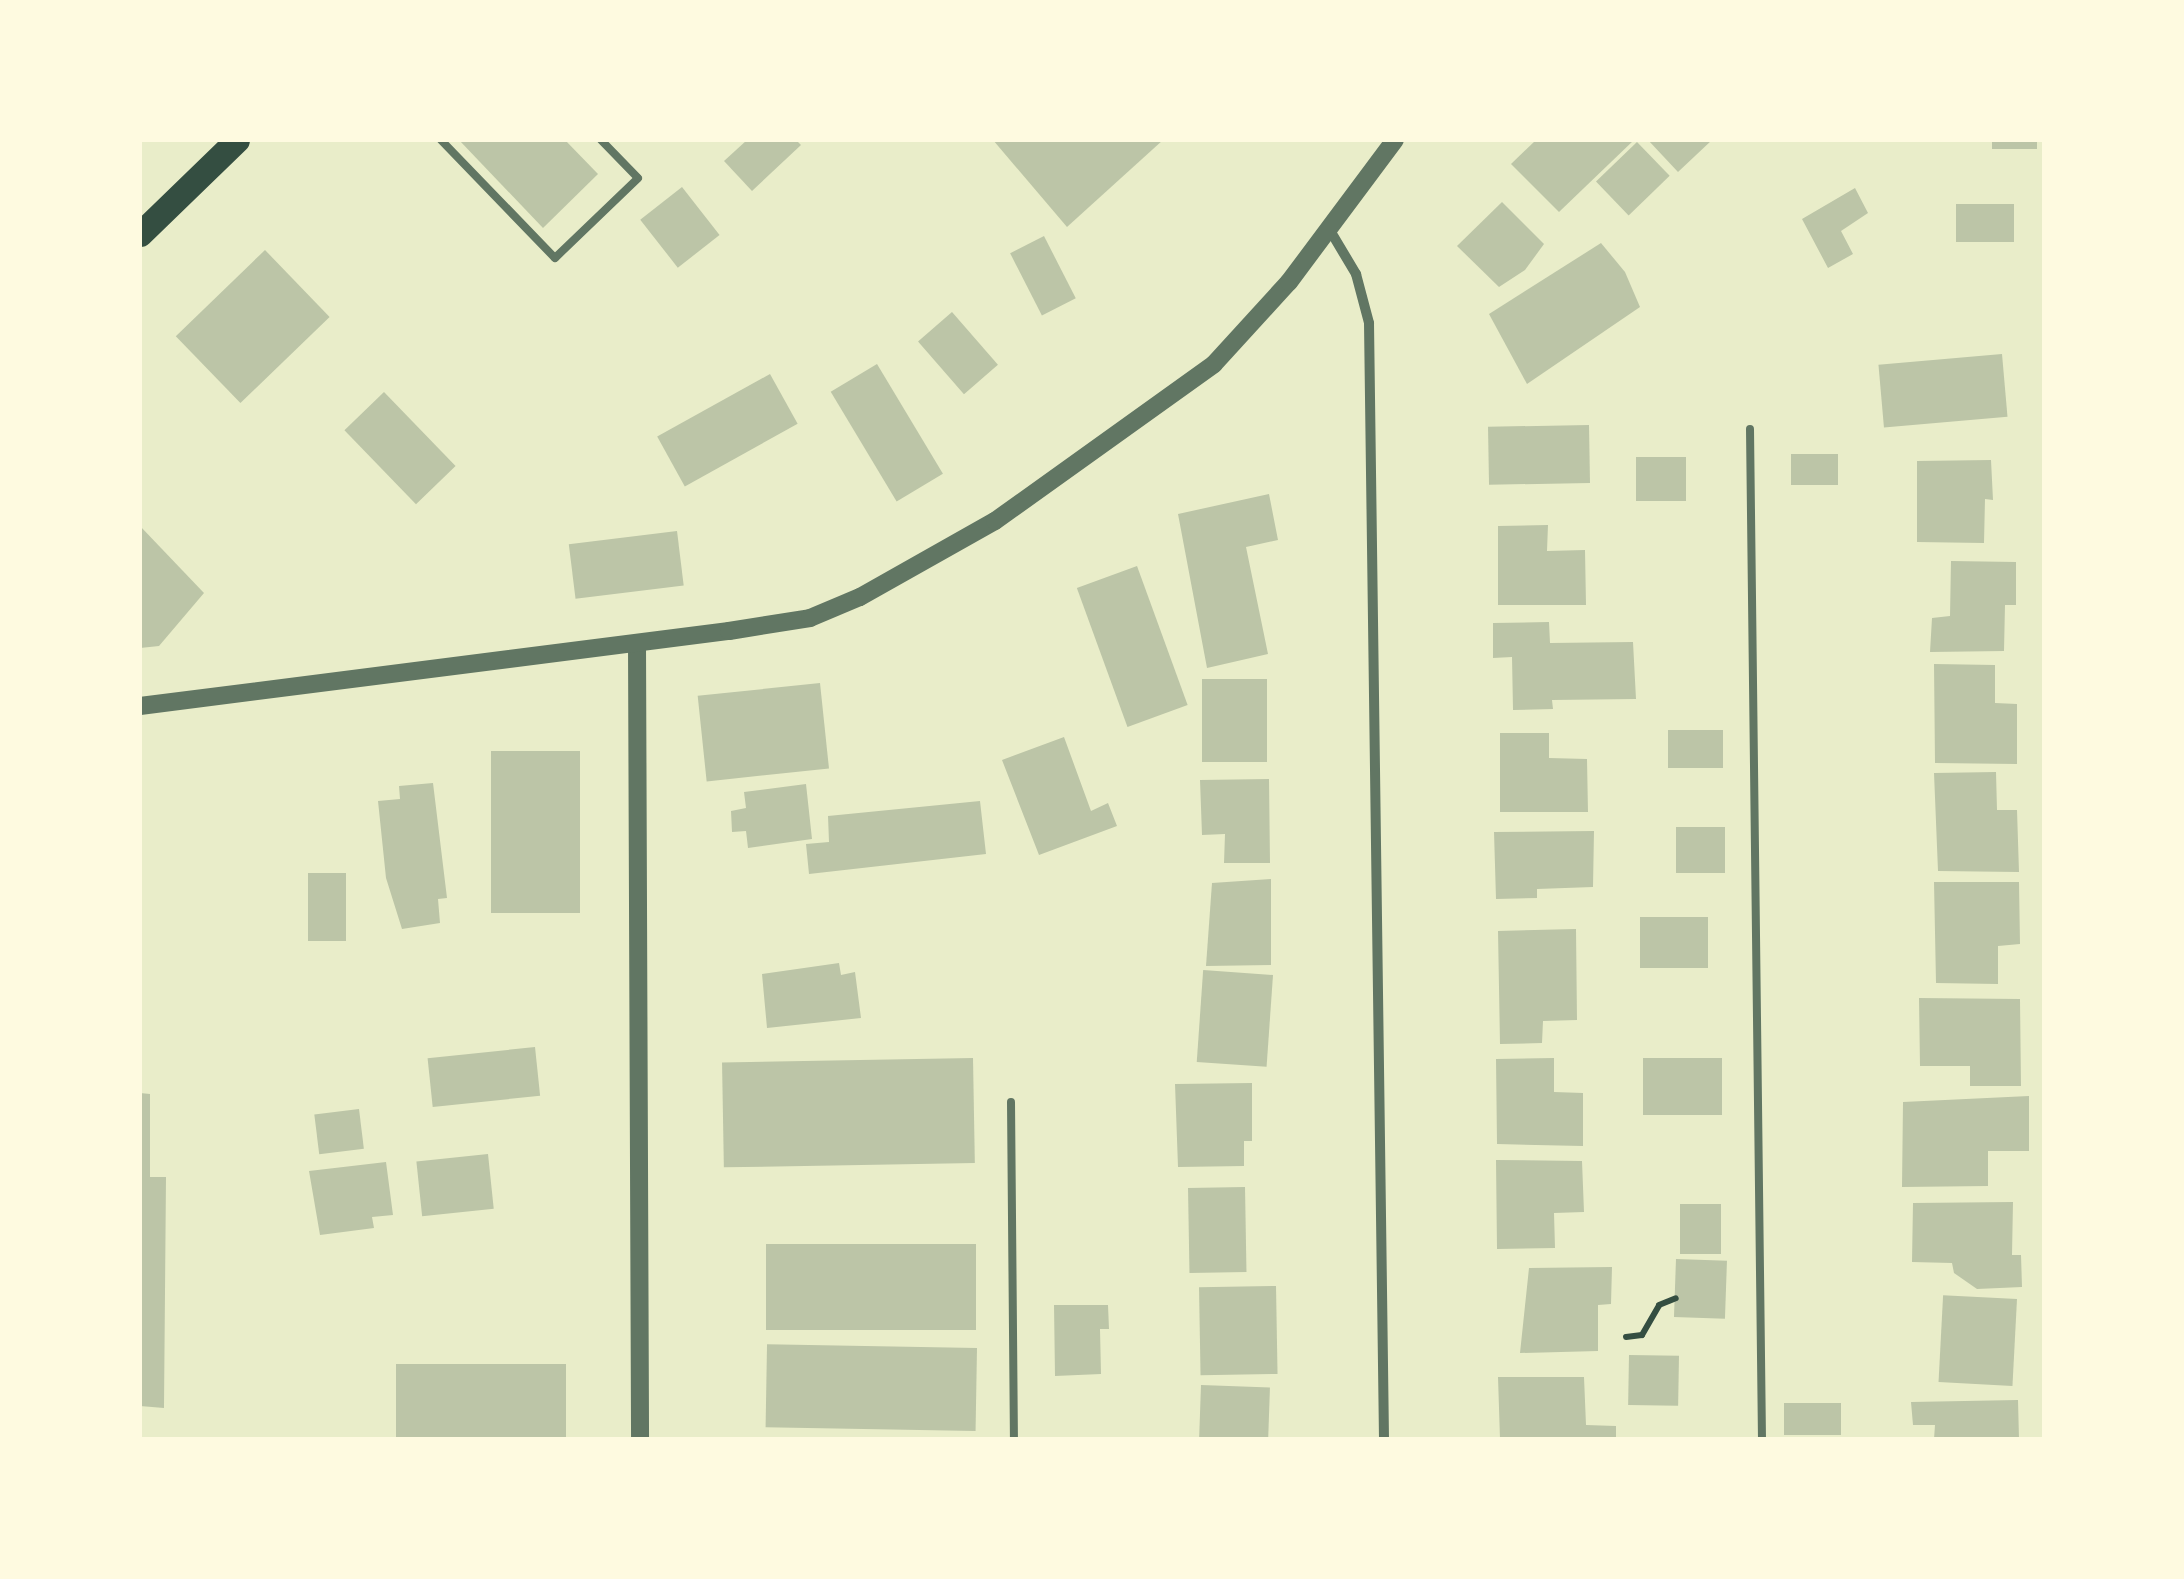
<!DOCTYPE html>
<style>
body{margin:0}
#map{position:relative;width:2184px;height:1579px;overflow:hidden;background:#e9edc9;font-family:"DejaVu Sans",sans-serif}
div>[style]{position:absolute}
.building>*{inset:0;background:#bcc5a7;transform-origin:0 0}
.path>*{height:6px;margin:-3px;padding:0 3px;transform-origin:3px;border-radius:3px;background:#344e41}
.service>*{height:8px;margin:-4px;padding:0 4px;transform-origin:4px;border-radius:4px;background:#617663}
.minor>*{height:10px;margin:-5px;padding:0 5px;transform-origin:5px;border-radius:5px;background:#617663}
.tertiary>*{height:18px;margin:-9px;padding:0 9px;transform-origin:9px;border-radius:9px;background:#617663}
.primary>*{height:25px;margin:-12.5px;padding:0 12.5px;transform-origin:12.5px;border-radius:12.5px;background:#344e41}
span{translate:-50% -50%;white-space:nowrap;text-align:center;line-height:1.15;-webkit-text-stroke:10px #fefae0;paint-order:stroke}
.frame{position:absolute;inset:0;border:142px solid #fefae0;pointer-events:none}
</style>
<div id="map">
<div class="building">
<i style="clip-path:polygon(459px 140px,565px 140px,598px 174px,543px 228px)"></i>
<i style="clip-path:polygon(747px 140px,796px 140px,801px 145px,752px 191px,724px 161px)"></i>
<i style="clip-path:polygon(993px 140px,1163px 140px,1067px 227px)"></i>
<i style="clip-path:polygon(1536px 140px,1634px 140px,1559px 212px,1511px 164px)"></i>
<i style="clip-path:polygon(1648px 140px,1712px 140px,1678px 172px)"></i>
<i style="left:1992px;top:140px;width:45px;height:9px"></i>
<i style="left:1637px;top:142px;width:47px;height:57px;rotate:46deg"></i>
<i style="left:682px;top:187px;width:61px;height:53px;rotate:52deg"></i>
<i style="clip-path:polygon(1855px 188px,1868px 213px,1841px 231px,1853px 254px,1828px 268px,1802px 219px)"></i>
<i style="clip-path:polygon(1502px 202px,1544px 244px,1525px 270px,1499px 287px,1457px 246px)"></i>
<i style="left:2014px;top:204px;width:38px;height:58px;rotate:90deg"></i>
<i style="left:1044px;top:236px;width:70px;height:38px;rotate:63deg"></i>
<i style="clip-path:polygon(1601px 243px,1625px 272px,1640px 307px,1527px 384px,1489px 314px)"></i>
<i style="left:265px;top:250px;width:93px;height:124px;rotate:46deg"></i>
<i style="left:952px;top:312px;width:70px;height:45px;rotate:49deg"></i>
<i style="left:2002px;top:354px;width:63px;height:124px;rotate:85deg"></i>
<i style="left:877px;top:364px;width:128px;height:54px;rotate:59deg"></i>
<i style="left:770px;top:374px;width:57px;height:129px;rotate:61deg"></i>
<i style="left:384px;top:392px;width:103px;height:55px;rotate:46deg"></i>
<i style="left:1589px;top:425px;width:58px;height:101px;rotate:89deg"></i>
<i style="left:1838px;top:454px;width:31px;height:47px;rotate:90deg"></i>
<i style="left:1636px;top:457px;width:50px;height:44px"></i>
<i style="clip-path:polygon(1991px 460px,1993px 500px,1985px 499px,1984px 543px,1917px 542px,1917px 461px)"></i>
<i style="clip-path:polygon(1269px 494px,1278px 540px,1246px 547px,1268px 654px,1207px 668px,1178px 514px)"></i>
<i style="clip-path:polygon(1548px 525px,1547px 551px,1585px 550px,1586px 605px,1498px 605px,1498px 526px)"></i>
<i style="clip-path:polygon(140px 526px,204px 593px,159px 646px,140px 648px)"></i>
<i style="left:677px;top:531px;width:55px;height:109px;rotate:83deg"></i>
<i style="clip-path:polygon(1951px 561px,2016px 562px,2016px 605px,2005px 605px,2004px 651px,1930px 652px,1932px 618px,1950px 616px)"></i>
<i style="left:1137px;top:566px;width:148px;height:64px;rotate:70deg"></i>
<i style="clip-path:polygon(1549px 622px,1550px 643px,1633px 642px,1636px 699px,1552px 700px,1553px 709px,1513px 710px,1512px 657px,1493px 658px,1493px 623px)"></i>
<i style="clip-path:polygon(1934px 664px,1995px 665px,1995px 703px,2017px 704px,2017px 764px,1935px 763px)"></i>
<i style="left:1202px;top:679px;width:65px;height:83px"></i>
<i style="left:820px;top:683px;width:86px;height:123px;rotate:84deg"></i>
<i style="left:1668px;top:730px;width:55px;height:38px"></i>
<i style="clip-path:polygon(1500px 733px,1549px 733px,1549px 758px,1587px 759px,1588px 812px,1500px 812px)"></i>
<i style="clip-path:polygon(1064px 737px,1091px 811px,1108px 803px,1117px 826px,1039px 855px,1002px 760px)"></i>
<i style="left:491px;top:751px;width:89px;height:162px"></i>
<i style="clip-path:polygon(1996px 772px,1997px 810px,2017px 810px,2019px 872px,1938px 871px,1934px 773px)"></i>
<i style="clip-path:polygon(1269px 779px,1270px 863px,1224px 863px,1225px 834px,1202px 835px,1200px 780px)"></i>
<i style="clip-path:polygon(433px 783px,447px 898px,438px 899px,440px 923px,402px 929px,386px 878px,378px 801px,400px 799px,399px 786px)"></i>
<i style="clip-path:polygon(806px 784px,812px 839px,748px 848px,746px 831px,732px 832px,731px 811px,746px 808px,744px 792px)"></i>
<i style="clip-path:polygon(980px 801px,986px 854px,809px 874px,806px 844px,829px 842px,828px 816px)"></i>
<i style="left:1676px;top:827px;width:49px;height:46px"></i>
<i style="clip-path:polygon(1594px 831px,1593px 887px,1537px 889px,1537px 898px,1496px 899px,1494px 832px)"></i>
<i style="left:308px;top:873px;width:38px;height:68px"></i>
<i style="clip-path:polygon(1271px 879px,1271px 965px,1206px 966px,1212px 883px)"></i>
<i style="clip-path:polygon(1934px 882px,2019px 882px,2020px 944px,1998px 946px,1998px 984px,1936px 983px)"></i>
<i style="left:1708px;top:917px;width:51px;height:68px;rotate:90deg"></i>
<i style="clip-path:polygon(1576px 929px,1577px 1020px,1543px 1021px,1542px 1043px,1500px 1044px,1498px 931px)"></i>
<i style="clip-path:polygon(839px 963px,841px 975px,855px 972px,861px 1018px,767px 1028px,762px 974px)"></i>
<i style="left:1273px;top:975px;width:92px;height:70px;rotate:94deg"></i>
<i style="clip-path:polygon(1919px 998px,2020px 999px,2021px 1086px,1970px 1086px,1970px 1066px,1920px 1066px)"></i>
<i style="left:535px;top:1047px;width:49px;height:108px;rotate:84deg"></i>
<i style="left:973px;top:1058px;width:105px;height:251px;rotate:89deg"></i>
<i style="clip-path:polygon(1554px 1058px,1554px 1092px,1583px 1093px,1583px 1146px,1497px 1144px,1496px 1059px)"></i>
<i style="left:1643px;top:1058px;width:79px;height:57px"></i>
<i style="clip-path:polygon(1252px 1083px,1252px 1141px,1244px 1141px,1244px 1166px,1178px 1167px,1175px 1084px)"></i>
<i style="clip-path:polygon(140px 1093px,150px 1094px,150px 1177px,166px 1177px,164px 1408px,140px 1406px)"></i>
<i style="clip-path:polygon(2029px 1096px,2029px 1151px,1988px 1151px,1988px 1186px,1902px 1187px,1903px 1102px)"></i>
<i style="left:359px;top:1109px;width:40px;height:45px;rotate:83deg"></i>
<i style="left:488px;top:1154px;width:55px;height:72px;rotate:84deg"></i>
<i style="clip-path:polygon(1496px 1160px,1582px 1161px,1584px 1212px,1554px 1213px,1555px 1248px,1497px 1249px)"></i>
<i style="clip-path:polygon(386px 1162px,393px 1215px,372px 1217px,374px 1228px,320px 1235px,309px 1171px)"></i>
<i style="left:1245px;top:1187px;width:85px;height:57px;rotate:89deg"></i>
<i style="clip-path:polygon(2013px 1202px,2012px 1255px,2021px 1255px,2022px 1287px,1977px 1289px,1954px 1273px,1952px 1263px,1912px 1262px,1913px 1203px)"></i>
<i style="left:1680px;top:1204px;width:41px;height:50px"></i>
<i style="left:976px;top:1244px;width:86px;height:210px;rotate:90deg"></i>
<i style="left:1676px;top:1259px;width:51px;height:58px;rotate:2deg"></i>
<i style="clip-path:polygon(1612px 1267px,1611px 1304px,1598px 1305px,1598px 1351px,1520px 1353px,1529px 1268px)"></i>
<i style="left:1276px;top:1286px;width:88px;height:77px;rotate:89deg"></i>
<i style="left:2017px;top:1299px;width:87px;height:74px;rotate:93deg"></i>
<i style="clip-path:polygon(1054px 1305px,1108px 1305px,1109px 1329px,1100px 1329px,1101px 1374px,1055px 1376px)"></i>
<i style="left:977px;top:1348px;width:83px;height:210px;rotate:91deg"></i>
<i style="left:1629px;top:1355px;width:50px;height:50px;rotate:1deg"></i>
<i style="left:566px;top:1364px;width:75px;height:170px;rotate:90deg"></i>
<i style="clip-path:polygon(1498px 1377px,1584px 1377px,1586px 1425px,1616px 1426px,1616px 1439px,1500px 1439px)"></i>
<i style="left:1201px;top:1385px;width:69px;height:54px;rotate:2deg"></i>
<i style="clip-path:polygon(2018px 1400px,2019px 1439px,1934px 1439px,1935px 1425px,1913px 1425px,1911px 1402px)"></i>
<i style="left:1841px;top:1403px;width:32px;height:57px;rotate:90deg"></i>
</div>
<div class="path">
<i style="left:1626px;top:1337px;width:16px;rotate:-7deg"></i>
<i style="left:1642px;top:1335px;width:34px;rotate:-60deg"></i>
<i style="left:1659px;top:1305px;width:18px;rotate:-22deg"></i>
</div>
<div class="service">
<i style="left:441px;top:140px;width:164px;rotate:46deg"></i>
<i style="left:555px;top:258px;width:115px;rotate:-43.9deg"></i>
<i style="left:638px;top:178px;width:53px;rotate:-134.2deg"></i>
<i style="left:1750px;top:429px;width:1010px;rotate:89.32deg"></i>
<i style="left:1011px;top:1102px;width:337px;rotate:89.5deg"></i>
</div>
<div class="minor">
<i style="left:1328px;top:227px;width:55px;rotate:59.2deg"></i>
<i style="left:1356px;top:274px;width:51px;rotate:75.1deg"></i>
<i style="left:1369px;top:323px;width:1116px;rotate:89.23deg"></i>
</div>
<div class="tertiary">
<i style="left:637px;top:644px;width:795px;rotate:89.78deg"></i>
<i style="left:140px;top:706px;width:594px;rotate:-7.26deg"></i>
<i style="left:729px;top:631px;width:82px;rotate:-9.1deg"></i>
<i style="left:810px;top:618px;width:54px;rotate:-22.8deg"></i>
<i style="left:860px;top:597px;width:155px;rotate:-29.4deg"></i>
<i style="left:995px;top:521px;width:269px;rotate:-35.6deg"></i>
<i style="left:1214px;top:364px;width:111px;rotate:-47.6deg"></i>
<i style="left:1289px;top:282px;width:177px;rotate:-53.3deg"></i>
</div>
<div class="primary">
<i style="left:140px;top:234px;width:135px;rotate:-44.1deg"></i>
</div>
<div class="frame"></div>
</div>
